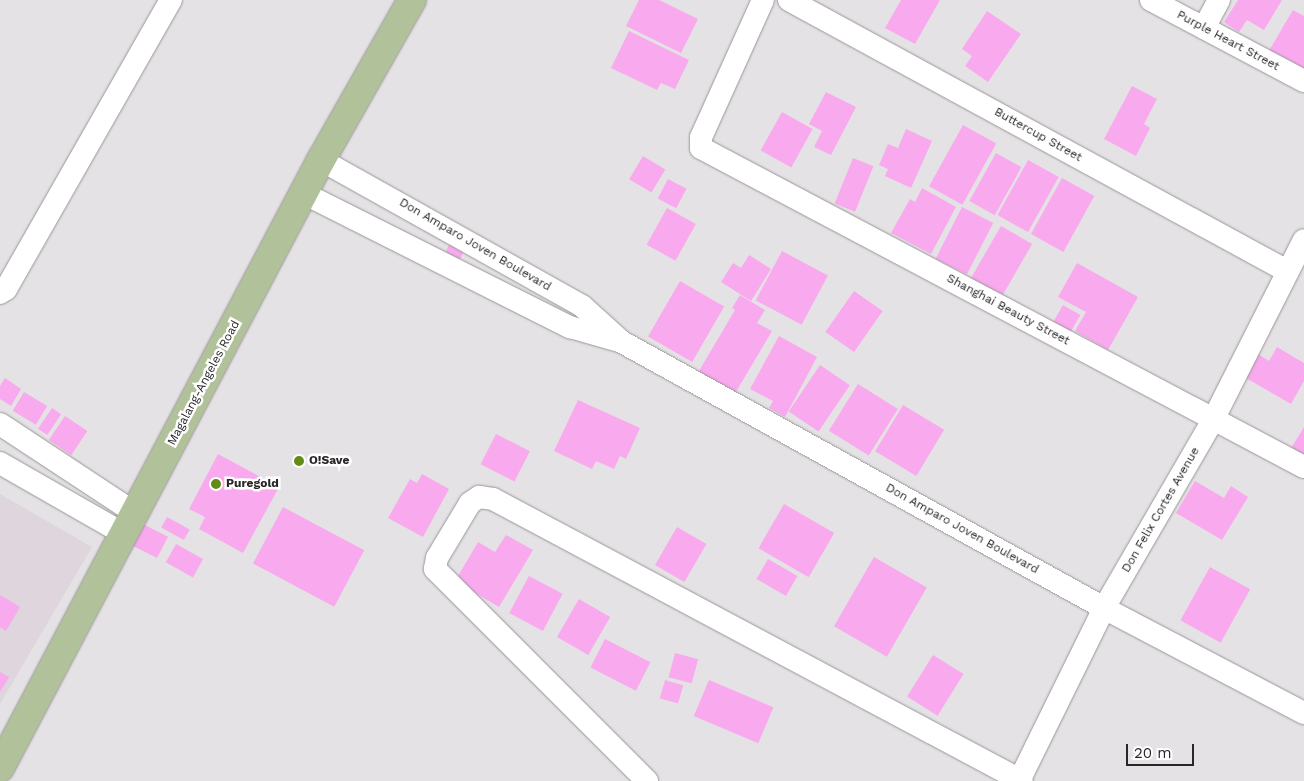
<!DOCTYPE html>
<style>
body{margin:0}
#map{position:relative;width:1304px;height:781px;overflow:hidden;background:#e5e2e5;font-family:"Work Sans",sans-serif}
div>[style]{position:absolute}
.built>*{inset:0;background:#ded5dd}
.building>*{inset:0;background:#f9a9ee;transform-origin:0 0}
.roads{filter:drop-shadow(0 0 1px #999698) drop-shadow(0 0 1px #999698)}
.minor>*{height:22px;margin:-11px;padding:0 11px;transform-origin:11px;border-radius:11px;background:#fff}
.major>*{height:28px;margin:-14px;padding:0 14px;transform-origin:14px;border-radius:14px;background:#b1c29a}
.dots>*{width:14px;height:14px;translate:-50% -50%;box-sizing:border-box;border:2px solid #fff;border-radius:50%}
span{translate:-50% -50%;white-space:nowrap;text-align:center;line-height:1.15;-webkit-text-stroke:5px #fff;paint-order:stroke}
.street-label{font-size:12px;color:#282627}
.poi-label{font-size:12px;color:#282627;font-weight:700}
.left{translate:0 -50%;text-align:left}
.scale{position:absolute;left:1126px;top:744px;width:68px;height:22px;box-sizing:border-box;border:2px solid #282627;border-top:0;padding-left:6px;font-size:15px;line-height:18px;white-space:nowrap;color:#282627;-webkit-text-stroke:4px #fff;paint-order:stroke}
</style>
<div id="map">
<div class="built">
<i style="clip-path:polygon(0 494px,92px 547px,0 704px)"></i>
</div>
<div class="building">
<i style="clip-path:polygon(639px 0,659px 0,698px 19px,681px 53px,626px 26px)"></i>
<i style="clip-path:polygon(901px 0,940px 0,915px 44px,885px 28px)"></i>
<i style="clip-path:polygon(1238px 0,1282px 0,1264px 30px,1247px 20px,1239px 32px,1224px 22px)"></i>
<i style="clip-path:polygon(1293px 10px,1304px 16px,1304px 75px,1267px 54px)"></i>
<i style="clip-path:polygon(987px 11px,1021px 34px,988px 82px,965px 66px,972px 56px,962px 49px)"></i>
<i style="clip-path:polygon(629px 31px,689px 60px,675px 89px,661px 83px,657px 90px,611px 68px)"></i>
<i style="clip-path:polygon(1132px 86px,1157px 99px,1144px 124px,1150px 128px,1136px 156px,1104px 139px)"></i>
<i style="clip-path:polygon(826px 92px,856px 107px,831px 155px,814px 147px,822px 131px,809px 124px)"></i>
<i style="left:782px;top:112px;width:35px;height:44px;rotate:29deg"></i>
<i style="left:963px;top:125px;width:38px;height:70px;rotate:29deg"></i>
<i style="clip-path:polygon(906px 129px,932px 141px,911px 188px,885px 176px,888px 169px,879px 165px,888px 144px,898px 148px)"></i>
<i style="left:996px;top:153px;width:29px;height:55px;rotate:29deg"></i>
<i style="left:643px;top:156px;width:26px;height:27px;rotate:31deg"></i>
<i style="left:853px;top:158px;width:22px;height:49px;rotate:22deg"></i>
<i style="left:1028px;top:160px;width:35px;height:63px;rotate:29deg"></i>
<i style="left:1062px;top:178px;width:37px;height:64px;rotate:29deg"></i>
<i style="left:668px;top:179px;width:21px;height:22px;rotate:28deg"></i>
<i style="clip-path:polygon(922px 188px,956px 207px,931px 254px,891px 233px,910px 199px,915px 202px)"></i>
<i style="left:962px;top:207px;width:35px;height:58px;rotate:27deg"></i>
<i style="left:667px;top:208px;width:33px;height:42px;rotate:29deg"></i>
<i style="left:1001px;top:226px;width:36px;height:62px;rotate:30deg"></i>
<i style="left:450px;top:242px;width:16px;height:14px;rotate:22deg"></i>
<i style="left:782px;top:251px;width:52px;height:56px;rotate:28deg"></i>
<i style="clip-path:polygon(749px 255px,771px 269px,751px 301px,721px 282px,733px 263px,741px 268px)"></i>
<i style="clip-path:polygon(1077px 263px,1138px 297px,1108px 350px,1075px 331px,1086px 312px,1058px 297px)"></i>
<i style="left:680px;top:281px;width:51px;height:64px;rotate:30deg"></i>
<i style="left:854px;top:291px;width:35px;height:50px;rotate:35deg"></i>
<i style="clip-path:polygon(740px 295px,765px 310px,757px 323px,772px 331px,733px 397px,696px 376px,735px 310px,732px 308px)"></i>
<i style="left:1063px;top:305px;width:20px;height:23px;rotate:30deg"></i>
<i style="clip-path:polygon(779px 336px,817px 357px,785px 417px,769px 408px,773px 401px,750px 389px)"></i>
<i style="clip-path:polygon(1277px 347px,1304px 363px,1304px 381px,1291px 404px,1244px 377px,1258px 354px,1269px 361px)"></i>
<i style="left:820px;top:365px;width:36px;height:56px;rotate:34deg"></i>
<i style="clip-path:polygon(5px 378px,21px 389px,11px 406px,0 399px,0 386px)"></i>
<i style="left:858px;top:384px;width:47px;height:55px;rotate:32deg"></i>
<i style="left:24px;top:392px;width:27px;height:22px;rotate:31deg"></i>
<i style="clip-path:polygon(578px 400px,640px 428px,626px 459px,620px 456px,614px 469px,596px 461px,592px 469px,554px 451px)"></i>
<i style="left:903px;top:405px;width:48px;height:54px;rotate:31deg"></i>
<i style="left:52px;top:408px;width:11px;height:25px;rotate:34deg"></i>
<i style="left:65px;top:416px;width:27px;height:29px;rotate:34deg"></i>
<i style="clip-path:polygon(1304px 427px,1304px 458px,1290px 450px)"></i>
<i style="left:496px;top:434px;width:38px;height:34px;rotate:27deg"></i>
<i style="clip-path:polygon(218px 454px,279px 487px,243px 553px,199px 529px,205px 517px,189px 509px)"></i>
<i style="clip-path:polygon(422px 474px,449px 489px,423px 537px,388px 518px,410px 479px,417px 483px)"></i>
<i style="clip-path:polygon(1195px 481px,1224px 498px,1231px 486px,1248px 497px,1222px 540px,1176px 513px)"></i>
<i style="left:784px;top:504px;width:58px;height:51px;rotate:30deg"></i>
<i style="left:283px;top:507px;width:92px;height:64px;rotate:28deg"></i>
<i style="left:167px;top:517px;width:26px;height:12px;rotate:29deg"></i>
<i style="left:143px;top:524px;width:28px;height:24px;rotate:27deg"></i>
<i style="left:677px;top:527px;width:34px;height:44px;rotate:30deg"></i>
<i style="clip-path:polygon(506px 535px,533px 550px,499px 607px,455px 581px,478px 542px,495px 552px)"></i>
<i style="left:176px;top:544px;width:31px;height:21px;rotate:29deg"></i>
<i style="left:874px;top:557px;width:61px;height:80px;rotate:30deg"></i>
<i style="left:768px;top:559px;width:34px;height:23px;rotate:30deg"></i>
<i style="left:1210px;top:567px;width:46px;height:61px;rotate:29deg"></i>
<i style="left:529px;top:576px;width:38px;height:42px;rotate:28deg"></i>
<i style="clip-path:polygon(0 595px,20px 607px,6px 631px,0 627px)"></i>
<i style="left:579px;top:599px;width:36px;height:44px;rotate:30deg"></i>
<i style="left:605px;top:639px;width:51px;height:32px;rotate:27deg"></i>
<i style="left:675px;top:653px;width:24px;height:25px;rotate:15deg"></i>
<i style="left:933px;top:655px;width:36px;height:49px;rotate:32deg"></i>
<i style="clip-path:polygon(0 672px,9px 677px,0 692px)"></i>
<i style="left:665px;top:680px;width:19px;height:19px;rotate:16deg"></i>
<i style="left:709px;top:680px;width:70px;height:39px;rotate:23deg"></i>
</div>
<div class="roads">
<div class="minor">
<i style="left:763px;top:0;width:150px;rotate:114.3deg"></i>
<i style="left:701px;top:137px;width:11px;rotate:90deg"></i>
<i style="left:701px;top:148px;width:682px;rotate:27.88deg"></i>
<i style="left:789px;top:0;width:567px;rotate:28.55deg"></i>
<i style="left:1151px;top:0;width:173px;rotate:27.9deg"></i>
<i style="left:1204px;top:28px;width:32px;rotate:-62deg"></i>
<i style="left:321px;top:160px;width:299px;rotate:29.2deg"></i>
<i style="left:582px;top:306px;width:54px;rotate:42deg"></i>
<i style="left:622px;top:342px;width:551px;rotate:28.89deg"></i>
<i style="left:1104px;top:608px;width:226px;rotate:27.7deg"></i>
<i style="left:303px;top:193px;width:299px;rotate:26.7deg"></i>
<i style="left:570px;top:327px;width:48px;rotate:15.8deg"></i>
<i style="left:0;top:293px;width:7px;rotate:-34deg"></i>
<i style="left:6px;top:289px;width:333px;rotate:-60.3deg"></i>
<i style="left:0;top:424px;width:162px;rotate:33.4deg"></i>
<i style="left:0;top:463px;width:143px;rotate:29.8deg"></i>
<i style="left:647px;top:781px;width:300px;rotate:-135deg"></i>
<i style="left:435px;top:569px;width:11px;rotate:-80deg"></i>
<i style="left:437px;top:558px;width:64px;rotate:-59deg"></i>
<i style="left:470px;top:503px;width:11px;rotate:-34deg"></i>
<i style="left:479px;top:497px;width:14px;rotate:8deg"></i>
<i style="left:493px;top:499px;width:599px;rotate:28.06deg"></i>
<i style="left:1019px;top:781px;width:193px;rotate:-63.8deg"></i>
<i style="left:1104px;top:608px;width:220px;rotate:-59.9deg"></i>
<i style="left:1214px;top:418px;width:199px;rotate:-63.2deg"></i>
</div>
<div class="major">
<i style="left:0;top:768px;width:688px;rotate:-62.17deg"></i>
<i style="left:321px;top:160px;width:184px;rotate:-60.4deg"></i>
</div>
</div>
<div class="dots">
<i style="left:299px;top:461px;background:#648b15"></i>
<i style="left:216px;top:484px;background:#648b15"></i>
</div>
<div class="street-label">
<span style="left:1228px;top:41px;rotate:28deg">Purple Heart Street</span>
<span style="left:1038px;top:135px;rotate:29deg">Buttercup Street</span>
<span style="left:475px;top:245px;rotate:30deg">Don Amparo Joven Boulevard</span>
<span style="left:1008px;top:310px;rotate:28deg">Shanghai Beauty Street</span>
<span style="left:204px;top:383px;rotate:-62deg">Magalang-Angeles Road</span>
<span style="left:1161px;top:510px;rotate:-60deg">Don Felix Cortes Avenue</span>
<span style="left:962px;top:529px;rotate:29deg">Don Amparo Joven Boulevard</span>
</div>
<div class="poi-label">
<span class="left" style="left:309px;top:461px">O!Save</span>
<span class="left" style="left:226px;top:484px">Puregold</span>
</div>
<div class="scale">20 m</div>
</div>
